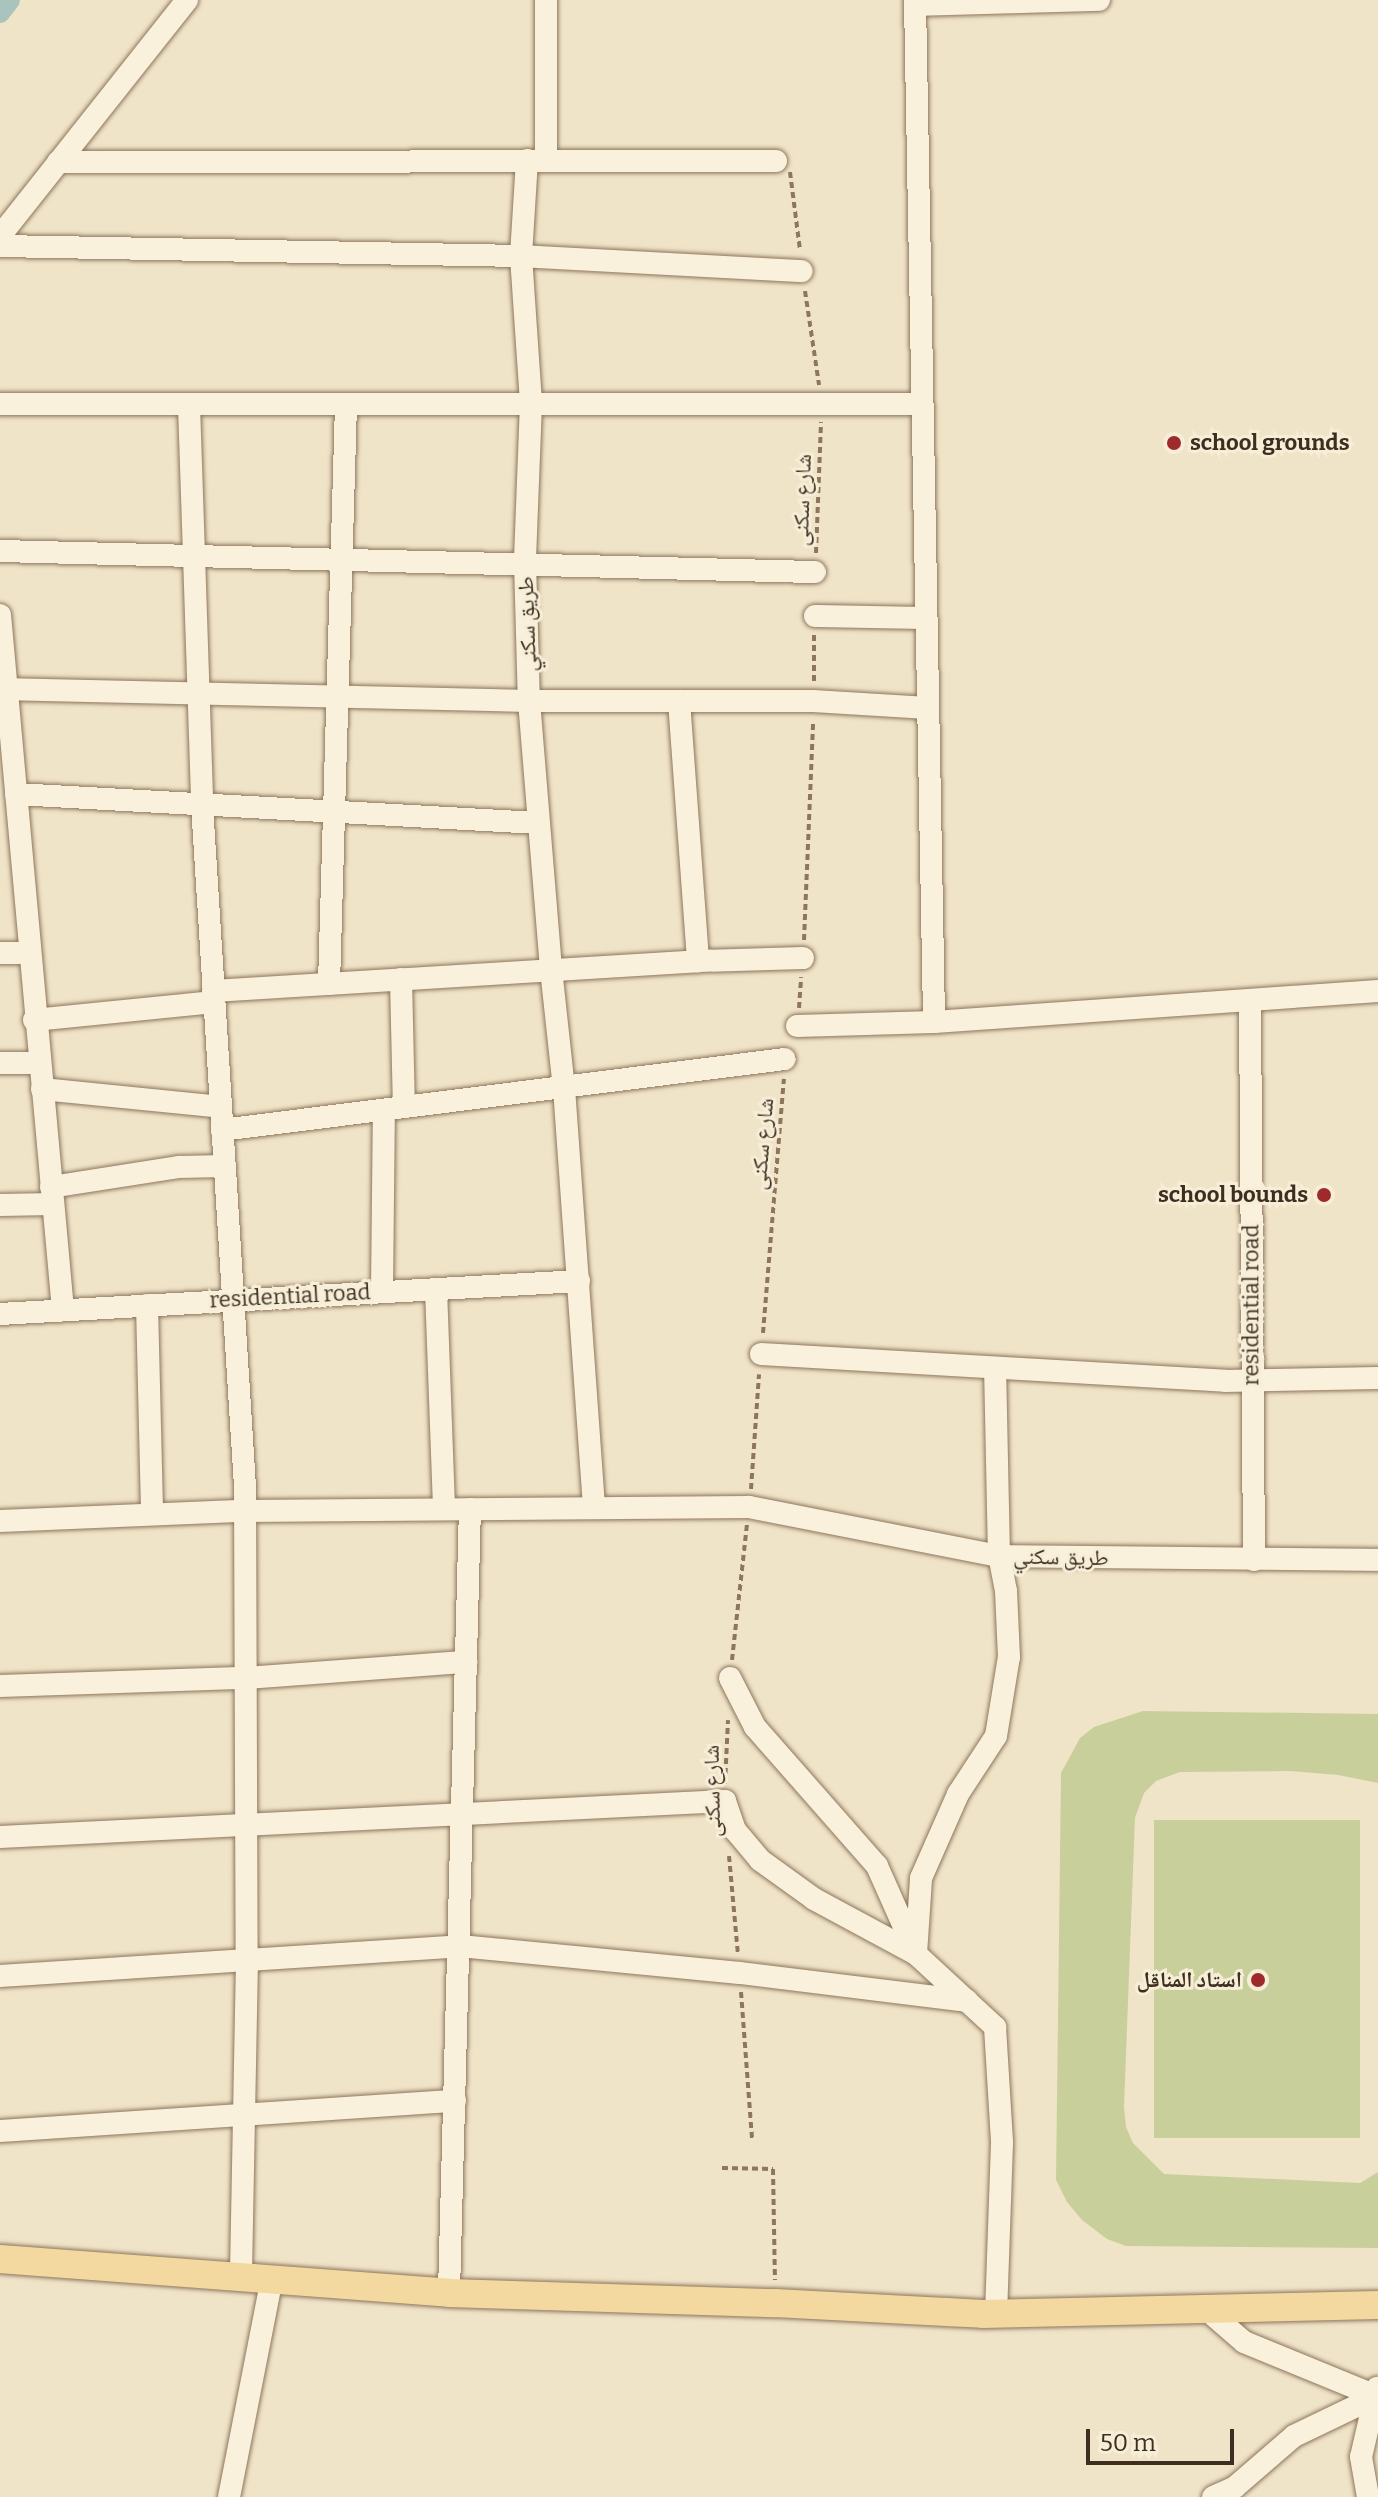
<!DOCTYPE html>
<meta charset="utf-8">
<style>
body{margin:0}
#map{position:relative;width:1378px;height:2497px;overflow:hidden;background:#f0e4c8;font-family:Bitter,"Noto Naskh Arabic",serif}
div>[style]{position:absolute}
.green>*{inset:0;background:#c9cf9b;transform-origin:0 0}
.canal>*{height:20px;margin:-10px;padding:0 10px;transform-origin:10px;border-radius:10px;background:#a9c4bc}
.path>*{height:4px;margin-top:-2px;transform-origin:0;background:repeating-linear-gradient(90deg,#8d765c 0 6px,transparent 0 10px)}
.roads{filter:drop-shadow(0 0 2px #8d765c) drop-shadow(0 0 2px #8d765c)}
.minor>*{height:22px;margin:-11px;padding:0 11px;transform-origin:11px;border-radius:11px;background:#faf1dc}
.major>*{height:28px;margin:-14px;padding:0 14px;transform-origin:14px;border-radius:14px;background:#f3d9a0}
.dots>*{width:22px;height:22px;translate:-50% -50%;box-sizing:border-box;border:4px solid #f7eed8;border-radius:50%}
span{translate:-50% -50%;white-space:nowrap;text-align:center;line-height:1.15;-webkit-text-stroke:6px #f7eed8;paint-order:stroke}
.poi-label{font-size:22px;color:#3d2e20;font-weight:700}
.left{translate:0 -50%;text-align:left}
.right{translate:-100% -50%;text-align:right}
.street-label{font-size:22px;color:#3d2e20}
.scale{position:absolute;left:1086px;top:2429px;width:148px;height:36px;box-sizing:border-box;border:4px solid #3d2e20;border-top:0;padding-left:10px;font-size:24px;line-height:28px;white-space:nowrap;color:#3d2e20;-webkit-text-stroke:6px #f7eed8;paint-order:stroke}
</style>
<div id="map">
<div class="green">
<i style="clip-path:polygon(1143px 1711px,1378px 1714px,1378px 1783px,1338px 1775px,1290px 1771px,1180px 1772px,1156px 1781px,1144px 1793px,1135px 1818px,1124px 2107px,1126px 2127px,1133px 2143px,1164px 2174px,1360px 2183px,1378px 2172px,1378px 2248px,1126px 2246px,1107px 2239px,1082px 2220px,1067px 2202px,1056px 2180px,1061px 1773px,1080px 1738px,1094px 1727px)"></i>
<i style="left:1360px;top:1820px;width:318px;height:206px;rotate:90deg"></i>
</div>
<div class="canal">
<i style="left:0;top:13px;width:16px;rotate:-52deg"></i>
</div>
<div class="path">
<i style="left:790px;top:172px;width:79px;rotate:82.7deg"></i>
<i style="left:805px;top:291px;width:95px;rotate:81.5deg"></i>
<i style="left:816px;top:553px;width:131px;rotate:-87.8deg"></i>
<i style="left:814px;top:681px;width:48px;rotate:-90deg"></i>
<i style="left:804px;top:940px;width:219px;rotate:-87.6deg"></i>
<i style="left:799px;top:1008px;width:31px;rotate:-86deg"></i>
<i style="left:763px;top:1333px;width:255px;rotate:-85.3deg"></i>
<i style="left:751px;top:1489px;width:115px;rotate:-86deg"></i>
<i style="left:732px;top:1660px;width:136px;rotate:-83.7deg"></i>
<i style="left:725px;top:1784px;width:64px;rotate:-87.3deg"></i>
<i style="left:729px;top:1856px;width:99px;rotate:84.8deg"></i>
<i style="left:741px;top:1992px;width:148px;rotate:85.7deg"></i>
<i style="left:722px;top:2168px;width:51px;rotate:1.1deg"></i>
<i style="left:773px;top:2169px;width:111px;rotate:89deg"></i>
</div>
<div class="roads">
<div class="minor">
<i style="left:546px;top:0;width:160px;rotate:90deg"></i>
<i style="left:915px;top:0;width:1022px;rotate:88.93deg"></i>
<i style="left:915px;top:5px;width:184px;rotate:-1.6deg"></i>
<i style="left:527px;top:160px;width:96px;rotate:93.6deg"></i>
<i style="left:521px;top:256px;width:147px;rotate:86.1deg"></i>
<i style="left:531px;top:403px;width:159px;rotate:92.2deg"></i>
<i style="left:525px;top:562px;width:139px;rotate:88.4deg"></i>
<i style="left:529px;top:701px;width:269px;rotate:85.3deg"></i>
<i style="left:551px;top:969px;width:120px;rotate:83.8deg"></i>
<i style="left:564px;top:1088px;width:419px;rotate:85.9deg"></i>
<i style="left:58px;top:162px;width:718px;rotate:-0.08deg"></i>
<i style="left:0;top:236px;width:301px;rotate:-51.6deg"></i>
<i style="left:0;top:246px;width:521px;rotate:1.1deg"></i>
<i style="left:521px;top:256px;width:281px;rotate:3.1deg"></i>
<i style="left:0;top:404px;width:922px"></i>
<i style="left:189px;top:405px;width:400px;rotate:88.1deg"></i>
<i style="left:202px;top:805px;width:683px;rotate:86.39deg"></i>
<i style="left:245px;top:1487px;width:473px;rotate:89.8deg"></i>
<i style="left:247px;top:1960px;width:316px;rotate:91.1deg"></i>
<i style="left:0;top:551px;width:815px;rotate:1.48deg"></i>
<i style="left:0;top:615px;width:698px;rotate:84.82deg"></i>
<i style="left:815px;top:616px;width:111px;rotate:1deg"></i>
<i style="left:0;top:689px;width:529px;rotate:1.3deg"></i>
<i style="left:529px;top:701px;width:284px"></i>
<i style="left:813px;top:701px;width:115px;rotate:3.5deg"></i>
<i style="left:679px;top:701px;width:261px;rotate:85.8deg"></i>
<i style="left:16px;top:794px;width:523px;rotate:3.18deg"></i>
<i style="left:0;top:953px;width:28px"></i>
<i style="left:401px;top:979px;width:128px;rotate:88.7deg"></i>
<i style="left:329px;top:984px;width:580px;rotate:-88.32deg"></i>
<i style="left:213px;top:991px;width:486px;rotate:-3.5deg"></i>
<i style="left:698px;top:961px;width:105px;rotate:-1.6deg"></i>
<i style="left:1250px;top:1002px;width:558px;rotate:89.59deg"></i>
<i style="left:34px;top:1020px;width:181px;rotate:-5.7deg"></i>
<i style="left:797px;top:1026px;width:137px;rotate:-1.7deg"></i>
<i style="left:934px;top:1022px;width:445px;rotate:-4deg"></i>
<i style="left:0;top:1063px;width:39px"></i>
<i style="left:42px;top:1089px;width:180px;rotate:5.7deg"></i>
<i style="left:222px;top:1130px;width:567px;rotate:-7.19deg"></i>
<i style="left:51px;top:1187px;width:130px;rotate:-8.9deg"></i>
<i style="left:179px;top:1167px;width:45px;rotate:-1.3deg"></i>
<i style="left:0;top:1205px;width:53px;rotate:-1.1deg"></i>
<i style="left:436px;top:1289px;width:220px;rotate:87.9deg"></i>
<i style="left:382px;top:1291px;width:180px;rotate:-89.4deg"></i>
<i style="left:147px;top:1305px;width:208px;rotate:88.6deg"></i>
<i style="left:0;top:1314px;width:580px;rotate:-3.26deg"></i>
<i style="left:761px;top:1354px;width:465px;rotate:3.3deg"></i>
<i style="left:1225px;top:1381px;width:153px;rotate:-1.1deg"></i>
<i style="left:0;top:1521px;width:243px;rotate:-2.4deg"></i>
<i style="left:243px;top:1511px;width:506px;rotate:-0.45deg"></i>
<i style="left:749px;top:1507px;width:255px;rotate:11.1deg"></i>
<i style="left:999px;top:1556px;width:379px;rotate:0.6deg"></i>
<i style="left:730px;top:1678px;width:55px;rotate:63deg"></i>
<i style="left:755px;top:1727px;width:185px;rotate:48.7deg"></i>
<i style="left:877px;top:1866px;width:91px;rotate:66deg"></i>
<i style="left:0;top:1686px;width:246px;rotate:-1.9deg"></i>
<i style="left:246px;top:1678px;width:221px;rotate:-4.2deg"></i>
<i style="left:0;top:1837px;width:726px;rotate:-2.84deg"></i>
<i style="left:725px;top:1801px;width:31px;rotate:71deg"></i>
<i style="left:735px;top:1830px;width:39px;rotate:50deg"></i>
<i style="left:760px;top:1860px;width:67px;rotate:35.8deg"></i>
<i style="left:814px;top:1899px;width:116px;rotate:28.3deg"></i>
<i style="left:916px;top:1954px;width:108px;rotate:42.7deg"></i>
<i style="left:995px;top:2027px;width:116px;rotate:86.5deg"></i>
<i style="left:1002px;top:2143px;width:171px;rotate:92deg"></i>
<i style="left:916px;top:1954px;width:76px;rotate:-86.2deg"></i>
<i style="left:921px;top:1878px;width:92px;rotate:-66.2deg"></i>
<i style="left:958px;top:1794px;width:69px;rotate:-56.8deg"></i>
<i style="left:996px;top:1736px;width:80px;rotate:-80.7deg"></i>
<i style="left:1009px;top:1657px;width:66px;rotate:-92.6deg"></i>
<i style="left:1006px;top:1591px;width:36px;rotate:-101deg"></i>
<i style="left:999px;top:1556px;width:188px;rotate:-91.2deg"></i>
<i style="left:0;top:1976px;width:461px;rotate:-3.7deg"></i>
<i style="left:460px;top:1946px;width:281px;rotate:5.5deg"></i>
<i style="left:740px;top:1973px;width:229px;rotate:7deg"></i>
<i style="left:0;top:2131px;width:456px;rotate:-3.8deg"></i>
<i style="left:449px;top:2293px;width:784px;rotate:-88.47deg"></i>
<i style="left:1206px;top:2309px;width:50px;rotate:41deg"></i>
<i style="left:1244px;top:2342px;width:145px;rotate:22.3deg"></i>
<i style="left:229px;top:2497px;width:223px;rotate:-78.9deg"></i>
<i style="left:1213px;top:2497px;width:24px;rotate:-24deg"></i>
<i style="left:1235px;top:2487px;width:78px;rotate:-40.8deg"></i>
<i style="left:1294px;top:2436px;width:90px;rotate:-25.7deg"></i>
<i style="left:1368px;top:2497px;width:41px;rotate:-99.9deg"></i>
<i style="left:1361px;top:2457px;width:71px;rotate:-76.9deg"></i>
</div>
<div class="major">
<i style="left:0;top:2259px;width:450px;rotate:4.3deg"></i>
<i style="left:449px;top:2293px;width:326px;rotate:1.8deg"></i>
<i style="left:775px;top:2303px;width:208px;rotate:3deg"></i>
<i style="left:983px;top:2314px;width:395px;rotate:-1.3deg"></i>
</div>
</div>
<div class="dots">
<i style="left:1174px;top:443px;background:#9e2a2b"></i>
<i style="left:1324px;top:1195px;background:#9e2a2b"></i>
<i style="left:1258px;top:1980px;background:#9e2a2b"></i>
</div>
<div class="poi-label">
<span class="left" style="left:1190px;top:443px">school grounds</span>
<span class="right" style="left:1308px;top:1195px">school bounds</span>
<span class="right" style="left:1242px;top:1980px">استاد المناقل</span>
</div>
<div class="street-label">
<span style="left:802px;top:500px;rotate:-88deg">شارع سكنى</span>
<span style="left:527px;top:624px;rotate:-92deg">طريق سكني</span>
<span style="left:762px;top:1144px;rotate:-85deg">شارع سكنى</span>
<span style="left:290px;top:1296px;rotate:-3deg">residential road</span>
<span style="left:1251px;top:1305px;rotate:-90deg">residential road</span>
<span style="left:1061px;top:1557px;rotate:1deg">طريق سكني</span>
<span style="left:712px;top:1791px;rotate:-91deg">شارع سكنى</span>
</div>
<div class="scale">50 m</div>
</div>
